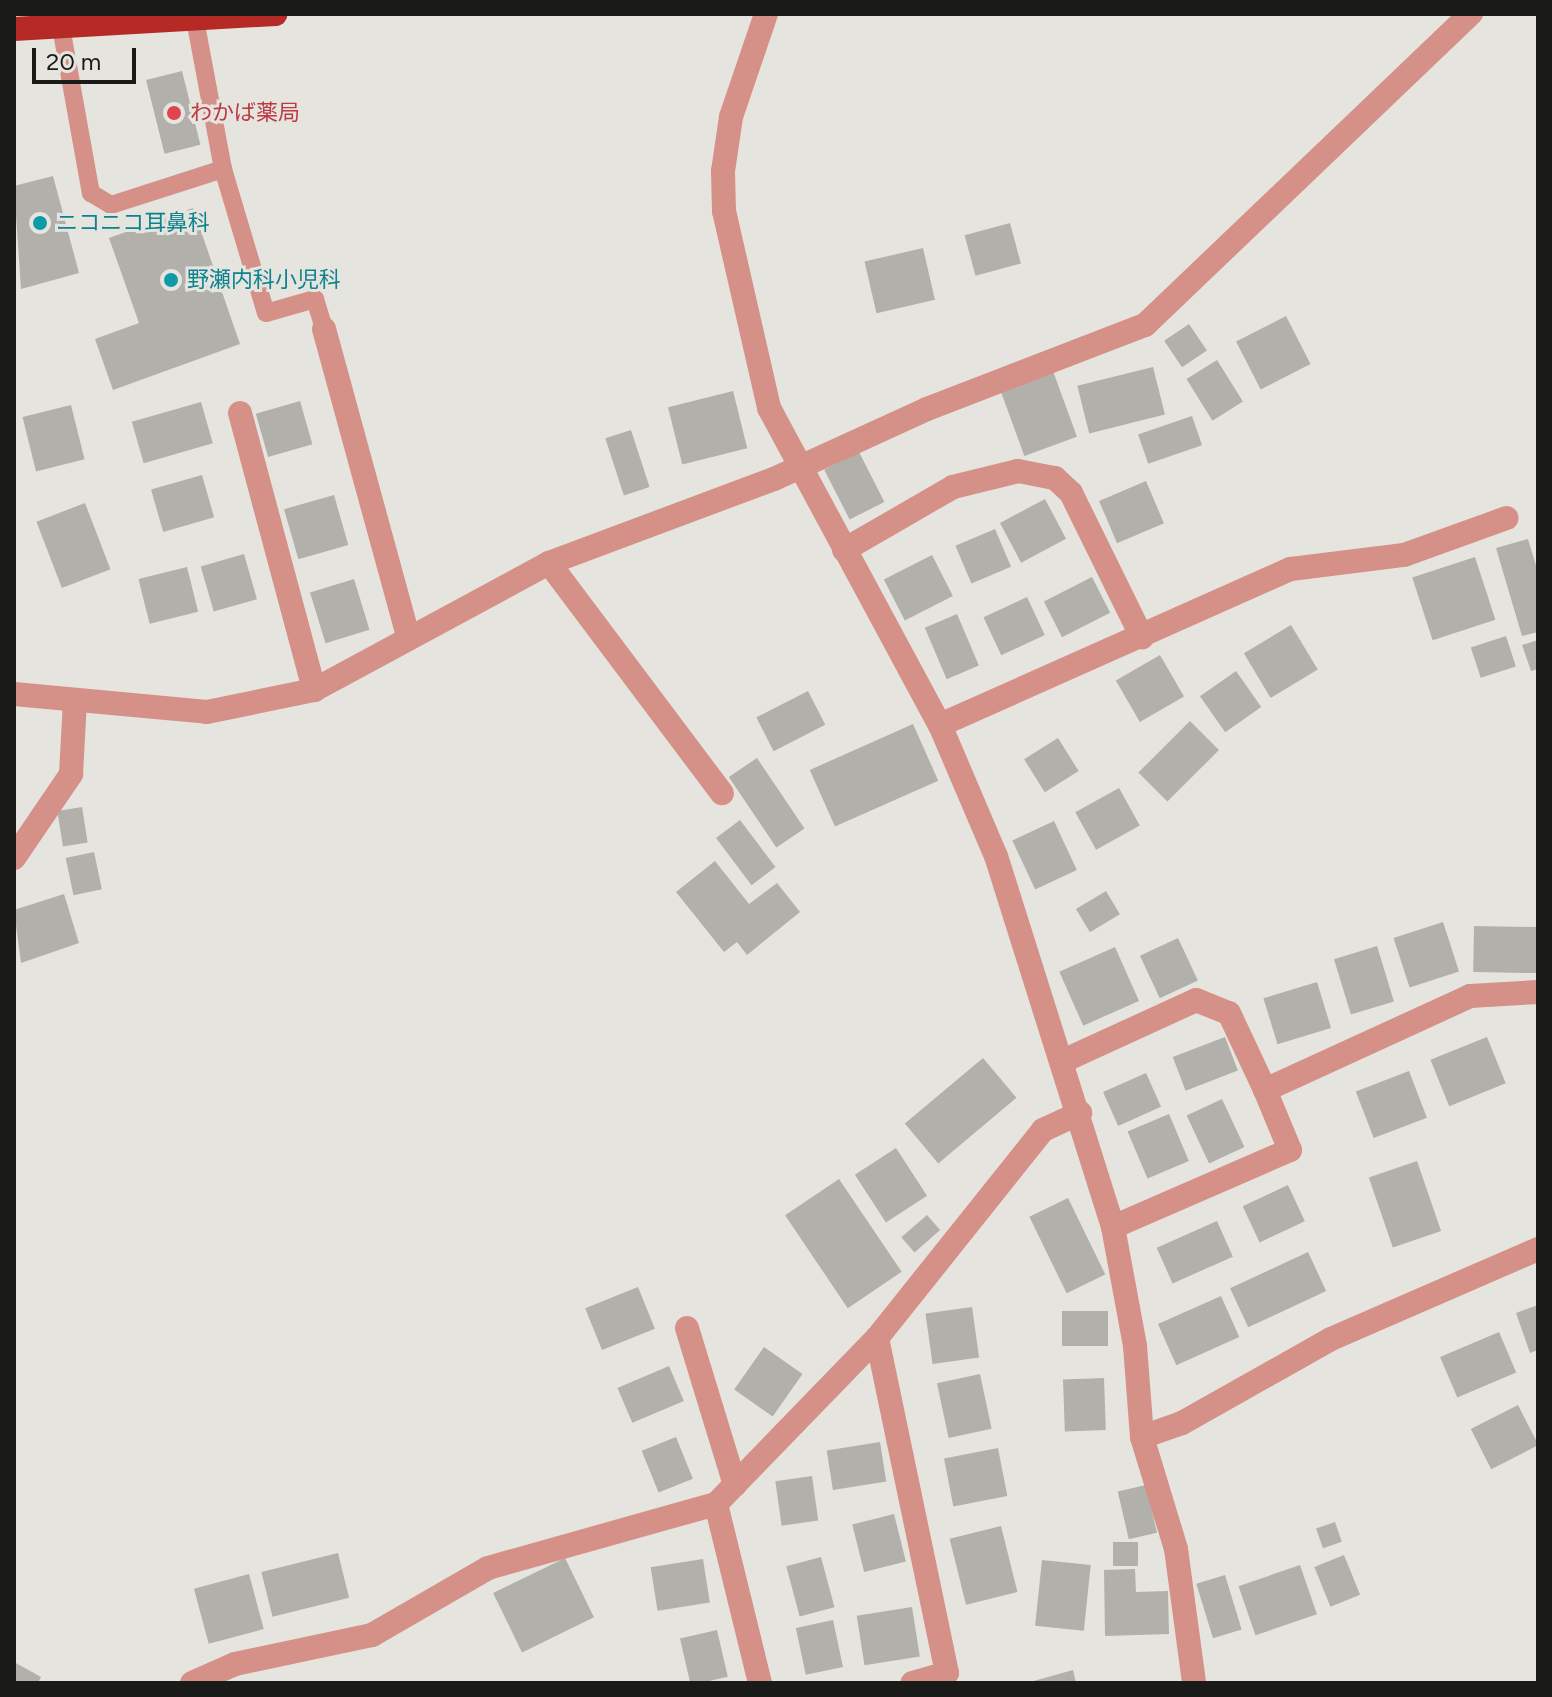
<!DOCTYPE html>
<meta charset="utf-8">
<style>
body{margin:0}
#map{position:relative;width:1552px;height:1697px;overflow:hidden;background:#e6e4df;font-family:Figtree,"Noto Sans JP",sans-serif}
div>[style]{position:absolute}
.building>*{inset:0;background:#b1b0ab;transform-origin:0 0}
.service>*{height:18px;margin:-9px;padding:0 9px;transform-origin:9px;border-radius:9px;background:#d59187}
.minor>*{height:24px;margin:-12px;padding:0 12px;transform-origin:12px;border-radius:12px;background:#d59187}
.trunk>*{height:24px;margin:-12px;padding:0 12px;transform-origin:12px;border-radius:12px;background:#b52a24}
.dots>*{width:22px;height:22px;translate:-50% -50%;box-sizing:border-box;border:4px solid #e6e4df;border-radius:50%}
span{translate:-50% -50%;white-space:nowrap;text-align:center;line-height:1.15;-webkit-text-stroke:6px #e6e4df;paint-order:stroke}
.health-label{font-size:22px;color:#be3a42}
.left{translate:0 -50%;text-align:left}
.culture-label{font-size:22px;color:#0d838f}
.frame{position:absolute;inset:0;border:16px solid #1a1a18;pointer-events:none}
.scale{position:absolute;left:32px;top:48px;width:104px;height:36px;box-sizing:border-box;border:4px solid #1a1a18;border-top:0;padding-left:10px;font-size:24px;line-height:28px;white-space:nowrap;color:#1a1a18;-webkit-text-stroke:6px #e6e4df;paint-order:stroke}
</style>
<div id="map">
<div class="building">
<i style="left:182px;top:71px;width:76px;height:37px;rotate:76deg"></i>
<i style="clip-path:polygon(53px 176px,79px 273px,21px 289px,14px 186px)"></i>
<i style="clip-path:polygon(193px 208px,240px 344px,113px 390px,95px 339px,139px 323px,109px 238px)"></i>
<i style="left:1010px;top:223px;width:42px;height:47px;rotate:75deg"></i>
<i style="left:923px;top:248px;width:53px;height:60px;rotate:77deg"></i>
<i style="left:1286px;top:316px;width:54px;height:56px;rotate:63deg"></i>
<i style="left:1189px;top:324px;width:32px;height:30px;rotate:56deg"></i>
<i style="left:1217px;top:360px;width:49px;height:36px;rotate:58deg"></i>
<i style="left:1153px;top:367px;width:49px;height:78px;rotate:76deg"></i>
<i style="left:1053px;top:371px;width:70px;height:56px;rotate:70deg"></i>
<i style="left:733px;top:391px;width:59px;height:67px;rotate:76deg"></i>
<i style="left:300px;top:401px;width:45px;height:46px;rotate:74deg"></i>
<i style="left:201px;top:402px;width:43px;height:72px;rotate:74deg"></i>
<i style="left:71px;top:405px;width:56px;height:50px;rotate:76deg"></i>
<i style="left:1192px;top:416px;width:31px;height:57px;rotate:71deg"></i>
<i style="left:631px;top:430px;width:60px;height:27px;rotate:72deg"></i>
<i style="left:859px;top:452px;width:56px;height:39px;rotate:63deg"></i>
<i style="left:202px;top:475px;width:44px;height:53px;rotate:74deg"></i>
<i style="left:1146px;top:481px;width:46px;height:51px;rotate:67deg"></i>
<i style="left:334px;top:495px;width:52px;height:52px;rotate:74deg"></i>
<i style="left:1045px;top:499px;width:45px;height:51px;rotate:62deg"></i>
<i style="left:85px;top:503px;width:71px;height:52px;rotate:69deg"></i>
<i style="left:995px;top:529px;width:41px;height:43px;rotate:67deg"></i>
<i style="clip-path:polygon(1528px 539px,1538px 572px,1538px 632px,1522px 636px,1496px 548px)"></i>
<i style="left:244px;top:554px;width:47px;height:45px;rotate:74deg"></i>
<i style="left:932px;top:555px;width:46px;height:54px;rotate:63deg"></i>
<i style="left:1475px;top:557px;width:66px;height:66px;rotate:72deg"></i>
<i style="left:187px;top:567px;width:46px;height:50px;rotate:76deg"></i>
<i style="left:1092px;top:577px;width:40px;height:54px;rotate:63deg"></i>
<i style="left:354px;top:579px;width:53px;height:46px;rotate:73deg"></i>
<i style="left:1027px;top:597px;width:42px;height:48px;rotate:65deg"></i>
<i style="left:957px;top:614px;width:56px;height:35px;rotate:67deg"></i>
<i style="left:1291px;top:625px;width:52px;height:55px;rotate:59deg"></i>
<i style="left:1506px;top:636px;width:32px;height:37px;rotate:72deg"></i>
<i style="clip-path:polygon(1538px 640px,1538px 669px,1531px 671px,1522px 645px)"></i>
<i style="left:1160px;top:655px;width:48px;height:51px;rotate:60deg"></i>
<i style="left:1236px;top:671px;width:44px;height:44px;rotate:55deg"></i>
<i style="left:808px;top:691px;width:38px;height:58px;rotate:63deg"></i>
<i style="left:1190px;top:721px;width:41px;height:73px;rotate:45deg"></i>
<i style="left:913px;top:724px;width:62px;height:113px;rotate:66deg"></i>
<i style="left:1058px;top:738px;width:39px;height:40px;rotate:58deg"></i>
<i style="left:757px;top:758px;width:85px;height:34px;rotate:56deg"></i>
<i style="left:1119px;top:788px;width:43px;height:50px;rotate:61deg"></i>
<i style="left:82px;top:807px;width:36px;height:25px;rotate:81deg"></i>
<i style="left:740px;top:820px;width:59px;height:30px;rotate:53deg"></i>
<i style="left:1054px;top:821px;width:54px;height:46px;rotate:65deg"></i>
<i style="left:94px;top:852px;width:38px;height:29px;rotate:78deg"></i>
<i style="clip-path:polygon(715px 861px,749px 904px,777px 883px,800px 912px,747px 955px,737px 942px,724px 952px,676px 892px)"></i>
<i style="left:1106px;top:891px;width:27px;height:35px;rotate:59deg"></i>
<i style="clip-path:polygon(64px 894px,79px 943px,21px 963px,14px 910px)"></i>
<i style="left:1443px;top:922px;width:52px;height:52px;rotate:72deg"></i>
<i style="left:1474px;top:926px;width:64px;height:46px;rotate:1deg"></i>
<i style="left:1178px;top:938px;width:47px;height:42px;rotate:65deg"></i>
<i style="left:1377px;top:946px;width:58px;height:45px;rotate:73deg"></i>
<i style="left:1115px;top:947px;width:59px;height:61px;rotate:66deg"></i>
<i style="left:1317px;top:982px;width:48px;height:56px;rotate:73deg"></i>
<i style="left:1225px;top:1037px;width:36px;height:56px;rotate:69deg"></i>
<i style="left:1487px;top:1037px;width:50px;height:61px;rotate:68deg"></i>
<i style="left:983px;top:1058px;width:52px;height:102px;rotate:50deg"></i>
<i style="left:1409px;top:1071px;width:50px;height:57px;rotate:69deg"></i>
<i style="left:1146px;top:1073px;width:37px;height:47px;rotate:66deg"></i>
<i style="left:1222px;top:1099px;width:53px;height:39px;rotate:65deg"></i>
<i style="left:1169px;top:1114px;width:51px;height:45px;rotate:67deg"></i>
<i style="left:896px;top:1148px;width:57px;height:49px;rotate:57deg"></i>
<i style="left:1417px;top:1161px;width:74px;height:51px;rotate:71deg"></i>
<i style="left:839px;top:1179px;width:112px;height:65px;rotate:56deg"></i>
<i style="left:1288px;top:1185px;width:40px;height:50px;rotate:65deg"></i>
<i style="left:1068px;top:1198px;width:85px;height:43px;rotate:64deg"></i>
<i style="left:927px;top:1215px;width:20px;height:34px;rotate:49deg"></i>
<i style="left:1217px;top:1221px;width:39px;height:66px;rotate:66deg"></i>
<i style="left:1308px;top:1252px;width:43px;height:86px;rotate:65deg"></i>
<i style="left:638px;top:1287px;width:45px;height:57px;rotate:68deg"></i>
<i style="left:1221px;top:1296px;width:45px;height:69px;rotate:66deg"></i>
<i style="clip-path:polygon(1538px 1305px,1538px 1350px,1530px 1353px,1516px 1313px)"></i>
<i style="left:972px;top:1307px;width:51px;height:47px;rotate:82deg"></i>
<i style="left:1108px;top:1311px;width:35px;height:46px;rotate:90deg"></i>
<i style="left:1499px;top:1332px;width:44px;height:64px;rotate:67deg"></i>
<i style="left:764px;top:1347px;width:47px;height:52px;rotate:35deg"></i>
<i style="left:669px;top:1366px;width:38px;height:56px;rotate:67deg"></i>
<i style="left:980px;top:1374px;width:56px;height:44px;rotate:78deg"></i>
<i style="left:1104px;top:1378px;width:52px;height:41px;rotate:88deg"></i>
<i style="left:1518px;top:1405px;width:45px;height:53px;rotate:63deg"></i>
<i style="left:676px;top:1437px;width:45px;height:37px;rotate:68deg"></i>
<i style="left:880px;top:1442px;width:40px;height:54px;rotate:81deg"></i>
<i style="left:998px;top:1448px;width:49px;height:55px;rotate:79deg"></i>
<i style="left:812px;top:1476px;width:45px;height:37px;rotate:82deg"></i>
<i style="left:1146px;top:1485px;width:49px;height:29px;rotate:77deg"></i>
<i style="left:894px;top:1514px;width:49px;height:43px;rotate:76deg"></i>
<i style="left:1335px;top:1522px;width:21px;height:20px;rotate:71deg"></i>
<i style="left:1001px;top:1526px;width:68px;height:53px;rotate:76deg"></i>
<i style="left:1113px;top:1542px;width:25px;height:24px"></i>
<i style="left:338px;top:1553px;width:46px;height:79px;rotate:76deg"></i>
<i style="left:1344px;top:1555px;width:43px;height:32px;rotate:68deg"></i>
<i style="left:821px;top:1557px;width:52px;height:36px;rotate:75deg"></i>
<i style="left:565px;top:1558px;width:66px;height:80px;rotate:64deg"></i>
<i style="left:703px;top:1559px;width:44px;height:53px;rotate:81deg"></i>
<i style="left:1042px;top:1560px;width:49px;height:66px;rotate:6deg"></i>
<i style="left:1300px;top:1565px;width:52px;height:65px;rotate:71deg"></i>
<i style="clip-path:polygon(1135px 1569px,1136px 1592px,1168px 1591px,1169px 1634px,1105px 1636px,1104px 1570px)"></i>
<i style="left:249px;top:1574px;width:57px;height:57px;rotate:75deg"></i>
<i style="left:1225px;top:1575px;width:57px;height:30px;rotate:73deg"></i>
<i style="left:912px;top:1607px;width:50px;height:56px;rotate:81deg"></i>
<i style="left:833px;top:1620px;width:48px;height:38px;rotate:78deg"></i>
<i style="left:717px;top:1630px;width:48px;height:38px;rotate:77deg"></i>
<i style="clip-path:polygon(14px 1662px,41px 1677px,38px 1683px,14px 1683px)"></i>
<i style="clip-path:polygon(1073px 1670px,1076px 1683px,1030px 1683px,1030px 1682px)"></i>
</div>
<div class="service">
<i style="left:61px;top:27px;width:169px;rotate:79.8deg"></i>
<i style="left:91px;top:193px;width:23px;rotate:31deg"></i>
<i style="left:111px;top:205px;width:118px;rotate:-17.8deg"></i>
<i style="left:223px;top:169px;width:152px;rotate:-100.6deg"></i>
<i style="left:223px;top:169px;width:150px;rotate:73.4deg"></i>
<i style="left:266px;top:313px;width:51px;rotate:-15.9deg"></i>
<i style="left:315px;top:299px;width:31px;rotate:73deg"></i>
</div>
<div class="minor">
<i style="left:766px;top:14px;width:109px;rotate:108.8deg"></i>
<i style="left:731px;top:117px;width:55px;rotate:98.4deg"></i>
<i style="left:723px;top:171px;width:40px;rotate:88.6deg"></i>
<i style="left:724px;top:211px;width:202px;rotate:77.1deg"></i>
<i style="left:769px;top:408px;width:360px;rotate:61.7deg"></i>
<i style="left:940px;top:725px;width:142px;rotate:66.9deg"></i>
<i style="left:996px;top:856px;width:389px;rotate:72.5deg"></i>
<i style="left:1113px;top:1227px;width:121px;rotate:79.5deg"></i>
<i style="left:1135px;top:1346px;width:91px;rotate:85.6deg"></i>
<i style="left:1142px;top:1437px;width:117px;rotate:73.1deg"></i>
<i style="left:1176px;top:1549px;width:135px;rotate:82.3deg"></i>
<i style="left:324px;top:329px;width:319px;rotate:74.7deg"></i>
<i style="left:240px;top:413px;width:287px;rotate:75deg"></i>
<i style="left:844px;top:550px;width:126px;rotate:-30deg"></i>
<i style="left:953px;top:487px;width:67px;rotate:-13.8deg"></i>
<i style="left:1018px;top:471px;width:38px;rotate:11deg"></i>
<i style="left:1055px;top:478px;width:22px;rotate:43deg"></i>
<i style="left:1071px;top:493px;width:161px;rotate:63.8deg"></i>
<i style="left:549px;top:563px;width:288px;rotate:53.1deg"></i>
<i style="left:14px;top:694px;width:194px;rotate:5.3deg"></i>
<i style="left:207px;top:712px;width:109px;rotate:-11.6deg"></i>
<i style="left:314px;top:690px;width:267px;rotate:-28.4deg"></i>
<i style="left:549px;top:563px;width:240px;rotate:-20.5deg"></i>
<i style="left:774px;top:479px;width:168px;rotate:-24.6deg"></i>
<i style="left:927px;top:409px;width:234px;rotate:-21.1deg"></i>
<i style="left:1145px;top:325px;width:451px;rotate:-43.7deg"></i>
<i style="left:940px;top:725px;width:384px;rotate:-24deg"></i>
<i style="left:1291px;top:569px;width:114px;rotate:-7.1deg"></i>
<i style="left:1404px;top:555px;width:109px;rotate:-19.8deg"></i>
<i style="left:14px;top:858px;width:102px;rotate:-55.8deg"></i>
<i style="left:71px;top:774px;width:74px;rotate:-86.9deg"></i>
<i style="left:1063px;top:1061px;width:146px;rotate:-24.6deg"></i>
<i style="left:1196px;top:1000px;width:35px;rotate:22deg"></i>
<i style="left:1229px;top:1013px;width:85px;rotate:64.9deg"></i>
<i style="left:1113px;top:1227px;width:193px;rotate:-23.5deg"></i>
<i style="left:1290px;top:1150px;width:65px;rotate:-112.6deg"></i>
<i style="left:1265px;top:1090px;width:226px;rotate:-24.6deg"></i>
<i style="left:1470px;top:996px;width:68px;rotate:-3.4deg"></i>
<i style="left:687px;top:1328px;width:164px;rotate:73deg"></i>
<i style="left:877px;top:1338px;width:342px;rotate:78.2deg"></i>
<i style="left:947px;top:1673px;width:36px;rotate:164deg"></i>
<i style="left:1142px;top:1437px;width:42px;rotate:-19.3deg"></i>
<i style="left:1182px;top:1423px;width:171px;rotate:-29.4deg"></i>
<i style="left:1331px;top:1339px;width:226px;rotate:-23.5deg"></i>
<i style="left:716px;top:1504px;width:184px;rotate:76.2deg"></i>
<i style="left:192px;top:1683px;width:47px;rotate:-23.8deg"></i>
<i style="left:235px;top:1664px;width:140px;rotate:-12deg"></i>
<i style="left:372px;top:1635px;width:134px;rotate:-30deg"></i>
<i style="left:488px;top:1568px;width:237px;rotate:-15.7deg"></i>
<i style="left:716px;top:1504px;width:231px;rotate:-45.9deg"></i>
<i style="left:877px;top:1338px;width:266px;rotate:-51.4deg"></i>
<i style="left:1043px;top:1130px;width:41px;rotate:-24.7deg"></i>
</div>
<div class="trunk">
<i style="left:14px;top:29px;width:262px;rotate:-3.3deg"></i>
</div>
<div class="dots">
<i style="left:174px;top:113px;background:#e0444e"></i>
<i style="left:40px;top:223px;background:#0f9aa8"></i>
<i style="left:171px;top:280px;background:#0f9aa8"></i>
</div>
<div class="health-label">
<span class="left" style="left:190px;top:113px">わかば薬局</span>
</div>
<div class="culture-label">
<span class="left" style="left:56px;top:223px">ニコニコ耳鼻科</span>
<span class="left" style="left:187px;top:280px">野瀬内科小児科</span>
</div>
<div class="frame"></div>
<div class="scale">20 m</div>
</div>
